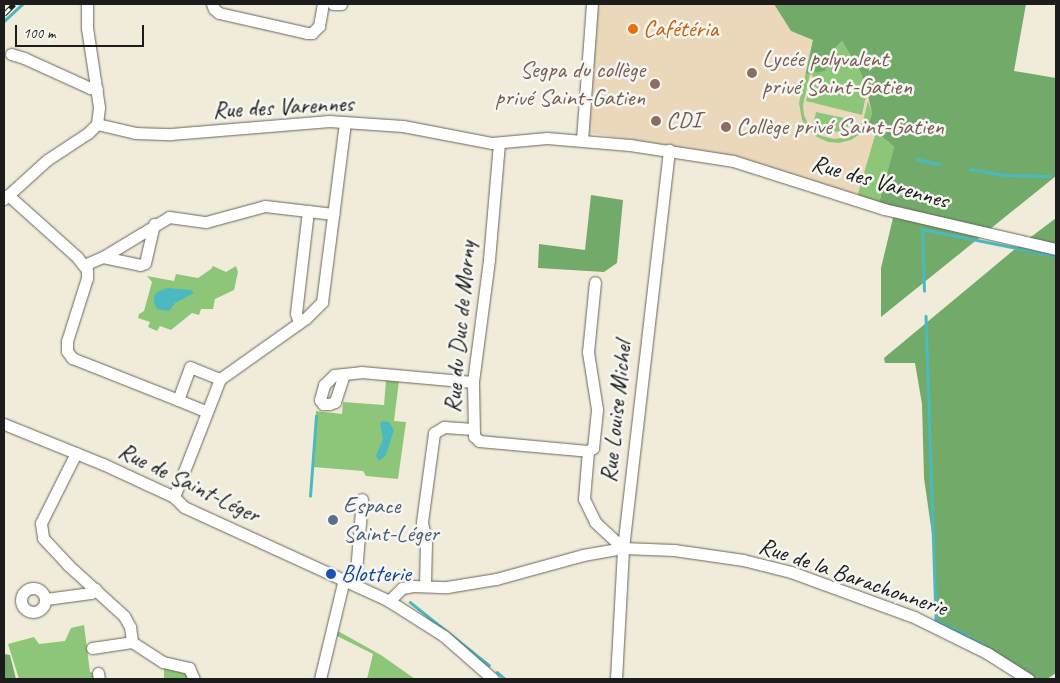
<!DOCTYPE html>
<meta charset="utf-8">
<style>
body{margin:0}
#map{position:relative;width:1060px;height:683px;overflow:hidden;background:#f1ecda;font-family:Caveat,sans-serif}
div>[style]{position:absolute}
.built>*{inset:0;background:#ebd8ba}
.green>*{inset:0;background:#8ec679;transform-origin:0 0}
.forest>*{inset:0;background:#72ab69}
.water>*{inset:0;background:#4ab9c0}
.stream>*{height:2.5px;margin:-1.25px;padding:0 1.25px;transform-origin:1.25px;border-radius:1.25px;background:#4ab9c0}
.roads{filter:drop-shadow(0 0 1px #67655e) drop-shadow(0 0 1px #67655e)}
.minor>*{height:11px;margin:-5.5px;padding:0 5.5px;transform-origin:5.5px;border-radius:5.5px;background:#fff}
.minor>.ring{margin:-5.5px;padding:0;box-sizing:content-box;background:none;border:11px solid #fff;border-radius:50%}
.rail>*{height:4.5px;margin-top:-2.25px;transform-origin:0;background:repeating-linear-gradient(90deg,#f6f6f2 0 8px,#1c1c1c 0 16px);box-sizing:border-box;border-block:1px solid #1c1c1c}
.dots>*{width:14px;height:14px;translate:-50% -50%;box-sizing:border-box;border:2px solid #f6f6f2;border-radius:50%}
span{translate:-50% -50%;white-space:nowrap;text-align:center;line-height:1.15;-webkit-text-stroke:5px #f6f6f2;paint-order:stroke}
.food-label{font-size:24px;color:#c56008}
.left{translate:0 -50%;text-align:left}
.education-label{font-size:24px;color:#785e54}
.right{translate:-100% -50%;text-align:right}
.street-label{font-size:24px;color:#1c1c1c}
.service-label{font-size:24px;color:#4e5e75}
.transit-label{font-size:24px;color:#164399}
.frame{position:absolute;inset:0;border:5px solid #1c1c1c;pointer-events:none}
.scale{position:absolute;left:15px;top:25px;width:129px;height:22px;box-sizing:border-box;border:2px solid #1c1c1c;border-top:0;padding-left:6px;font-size:15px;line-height:18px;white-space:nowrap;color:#1c1c1c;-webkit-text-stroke:4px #f6f6f2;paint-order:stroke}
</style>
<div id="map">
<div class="built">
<i style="clip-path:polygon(595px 4px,933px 4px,879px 203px,715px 153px,589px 133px,586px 129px)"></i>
</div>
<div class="green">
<i style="clip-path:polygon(813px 40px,825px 71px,831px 52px,842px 41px,860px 71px,867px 91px,862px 115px,806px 101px,813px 76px,810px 74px,803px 105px,804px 115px,808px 124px,822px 136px,834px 139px,841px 138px,858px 129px,863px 121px,868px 101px,872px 114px,868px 125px,860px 134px,851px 140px,839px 143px,828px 142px,817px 137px,808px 130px,802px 120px,799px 103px)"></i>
<i style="left:816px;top:112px;width:34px;height:15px;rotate:12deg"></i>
<i style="clip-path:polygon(876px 132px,894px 147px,879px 203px,857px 197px)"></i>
<i style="clip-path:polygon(213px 266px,226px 272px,236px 266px,238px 272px,234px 290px,215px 299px,213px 309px,201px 309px,199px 315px,192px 313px,171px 330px,160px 326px,157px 331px,148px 327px,150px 322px,138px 318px,139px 314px,144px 311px,152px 282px,147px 276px,174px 281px,176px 274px,198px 278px,211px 269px)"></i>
<i style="clip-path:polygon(386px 380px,399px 381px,394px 421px,406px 422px,398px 479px,366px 476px,363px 471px,313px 467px,316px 411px,342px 414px,343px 402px,384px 405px)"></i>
<i style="clip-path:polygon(84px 625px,90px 672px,95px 673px,96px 679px,19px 679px,8px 644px,34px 637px,39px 644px,65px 641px,71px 628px)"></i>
<i style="clip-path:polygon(336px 630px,381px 655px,415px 679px,367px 679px,373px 654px,335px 635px)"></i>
<i style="clip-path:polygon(164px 667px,184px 670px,191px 679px,164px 679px)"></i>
</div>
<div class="forest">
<i style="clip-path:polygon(774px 4px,1026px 4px,1014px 71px,1056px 78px,1056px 176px,881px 317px,881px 268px,893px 218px,879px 203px,894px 147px,868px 125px,872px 114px,867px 90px,860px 71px,842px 41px,831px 52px,825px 71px,806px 74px,813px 40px,791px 31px)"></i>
<i style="clip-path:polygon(591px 195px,623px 200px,617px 263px,604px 272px,538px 268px,539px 244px,585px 250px)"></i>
<i style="clip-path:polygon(1056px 218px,1056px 673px,1047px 679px,1028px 679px,936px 627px,934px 548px,924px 478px,922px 404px,915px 363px,885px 363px,884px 358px,1015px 249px)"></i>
<i style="clip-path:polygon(4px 654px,10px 655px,16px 679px,4px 679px)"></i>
</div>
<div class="water">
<i style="clip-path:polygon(167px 288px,191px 290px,194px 293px,175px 303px,169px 311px,157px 309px,154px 303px,154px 296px,157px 292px)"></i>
<i style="clip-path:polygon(382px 421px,389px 422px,394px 430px,386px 455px,379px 461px,376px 456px,383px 439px,380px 423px)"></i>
</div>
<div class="stream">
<i style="left:4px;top:21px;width:25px;rotate:-43deg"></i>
<i style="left:917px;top:159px;width:23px;rotate:13deg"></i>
<i style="left:970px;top:169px;width:36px;rotate:10deg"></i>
<i style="left:1005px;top:175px;width:45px;rotate:1.3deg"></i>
<i style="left:924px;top:291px;width:62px;rotate:-91.8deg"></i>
<i style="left:922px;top:229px;width:137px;rotate:11.4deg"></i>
<i style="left:926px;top:316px;width:304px;rotate:88.1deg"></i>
<i style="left:936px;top:620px;width:37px;rotate:26deg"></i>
<i style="left:310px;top:496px;width:80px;rotate:-85.7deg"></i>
<i style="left:410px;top:602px;width:101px;rotate:38.6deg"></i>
<i style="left:975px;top:639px;width:16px;rotate:35deg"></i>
<i style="left:497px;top:672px;width:11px;rotate:41deg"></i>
<i style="left:1031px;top:675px;width:7px;rotate:34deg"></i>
</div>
<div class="roads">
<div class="minor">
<i style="left:212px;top:4px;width:5px;rotate:68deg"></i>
<i style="left:214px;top:9px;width:6px;rotate:39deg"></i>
<i style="left:219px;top:13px;width:90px;rotate:12.8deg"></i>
<i style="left:307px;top:33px;width:5px"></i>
<i style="left:312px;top:33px;width:10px;rotate:-45deg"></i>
<i style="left:319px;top:26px;width:22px;rotate:-80deg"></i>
<i style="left:333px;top:4px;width:8px"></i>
<i style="left:11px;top:54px;width:14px;rotate:17deg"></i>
<i style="left:24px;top:58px;width:72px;rotate:24.4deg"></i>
<i style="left:90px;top:88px;width:7px;rotate:8deg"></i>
<i style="left:97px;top:124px;width:39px;rotate:13deg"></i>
<i style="left:135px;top:133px;width:36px;rotate:2deg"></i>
<i style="left:171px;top:134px;width:159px;rotate:-4.7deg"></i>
<i style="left:329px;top:121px;width:74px;rotate:3.9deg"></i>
<i style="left:403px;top:126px;width:91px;rotate:10.8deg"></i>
<i style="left:492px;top:143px;width:55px;rotate:-5.2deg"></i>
<i style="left:547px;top:138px;width:83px;rotate:4.8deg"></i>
<i style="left:630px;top:145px;width:104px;rotate:8.8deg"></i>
<i style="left:733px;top:161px;width:158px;rotate:17.6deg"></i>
<i style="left:884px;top:209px;width:177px;rotate:13.1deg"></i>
<i style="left:582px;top:140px;width:136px;rotate:-85.8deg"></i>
<i style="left:499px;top:143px;width:117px;rotate:94.9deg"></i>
<i style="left:489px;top:260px;width:123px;rotate:97.5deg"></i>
<i style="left:473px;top:382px;width:54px;rotate:88.9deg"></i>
<i style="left:474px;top:436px;width:7px;rotate:45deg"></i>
<i style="left:479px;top:441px;width:109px;rotate:5.2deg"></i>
<i style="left:588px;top:451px;width:48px;rotate:94.8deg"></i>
<i style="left:584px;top:499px;width:25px;rotate:64deg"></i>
<i style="left:595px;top:522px;width:38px;rotate:43deg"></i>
<i style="left:8px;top:195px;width:93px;rotate:41.9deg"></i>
<i style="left:77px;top:257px;width:16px;rotate:52deg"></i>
<i style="left:87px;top:270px;width:8px;rotate:90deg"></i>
<i style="left:87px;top:278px;width:66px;rotate:107.6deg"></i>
<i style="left:67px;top:341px;width:10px;rotate:90deg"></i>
<i style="left:67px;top:351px;width:9px;rotate:54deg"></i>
<i style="left:72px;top:358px;width:114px;rotate:21.6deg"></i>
<i style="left:178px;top:400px;width:35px;rotate:-70deg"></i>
<i style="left:190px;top:367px;width:32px;rotate:22deg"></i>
<i style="left:4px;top:199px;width:58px;rotate:-42.2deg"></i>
<i style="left:47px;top:160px;width:49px;rotate:-33.4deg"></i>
<i style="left:88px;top:133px;width:13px;rotate:-45deg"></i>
<i style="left:97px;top:124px;width:17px;rotate:-83deg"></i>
<i style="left:99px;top:107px;width:80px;rotate:-98.6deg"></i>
<i style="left:87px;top:28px;width:24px;rotate:-90deg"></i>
<i style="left:103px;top:257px;width:38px;rotate:12deg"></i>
<i style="left:140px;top:265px;width:5px;rotate:-22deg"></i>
<i style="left:145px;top:263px;width:40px;rotate:-77deg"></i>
<i style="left:84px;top:265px;width:21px;rotate:-23deg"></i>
<i style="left:103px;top:257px;width:77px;rotate:-31.2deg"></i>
<i style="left:169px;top:217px;width:37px;rotate:8deg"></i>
<i style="left:206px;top:222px;width:61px;rotate:-15.2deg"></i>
<i style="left:265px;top:206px;width:69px;rotate:6.6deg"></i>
<i style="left:299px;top:323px;width:10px;rotate:-107deg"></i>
<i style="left:296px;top:313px;width:103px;rotate:-83.3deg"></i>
<i style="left:344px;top:374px;width:29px;rotate:108deg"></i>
<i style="left:335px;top:402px;width:6px;rotate:162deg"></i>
<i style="left:329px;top:404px;width:6px;rotate:180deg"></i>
<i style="left:323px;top:404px;width:5px;rotate:-127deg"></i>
<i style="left:320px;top:400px;width:16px;rotate:-75deg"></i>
<i style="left:324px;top:385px;width:14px;rotate:-45deg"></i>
<i style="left:334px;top:375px;width:27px;rotate:-6deg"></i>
<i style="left:361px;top:372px;width:112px;rotate:5.1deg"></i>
<i style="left:178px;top:400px;width:31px;rotate:22deg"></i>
<i style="left:4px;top:424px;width:107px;rotate:22deg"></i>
<i style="left:103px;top:464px;width:78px;rotate:24.9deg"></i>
<i style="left:174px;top:497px;width:14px;rotate:45deg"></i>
<i style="left:184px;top:507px;width:226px;rotate:24.6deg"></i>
<i style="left:389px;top:601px;width:65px;rotate:32.5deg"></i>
<i style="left:444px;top:636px;width:65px;rotate:41.3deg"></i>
<i style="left:588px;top:451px;width:6px;rotate:-31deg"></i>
<i style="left:593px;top:448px;width:39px;rotate:-84deg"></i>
<i style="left:597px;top:409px;width:58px;rotate:-99deg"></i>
<i style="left:588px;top:352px;width:70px;rotate:-84.3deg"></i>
<i style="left:76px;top:453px;width:78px;rotate:116.6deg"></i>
<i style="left:41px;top:523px;width:15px;rotate:82deg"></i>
<i style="left:43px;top:538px;width:37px;rotate:47deg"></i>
<i style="left:68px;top:565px;width:76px;rotate:42.3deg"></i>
<i style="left:124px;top:616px;width:13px;rotate:61deg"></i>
<i style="left:130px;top:627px;width:15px;rotate:82deg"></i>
<i style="left:132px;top:642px;width:37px;rotate:33deg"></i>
<i style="left:163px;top:662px;width:27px;rotate:13deg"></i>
<i style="left:189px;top:668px;width:12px;rotate:66deg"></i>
<i style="left:174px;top:497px;width:127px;rotate:-68.7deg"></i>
<i style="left:220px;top:379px;width:105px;rotate:-35.3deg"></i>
<i style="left:306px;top:318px;width:23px;rotate:-45deg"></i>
<i style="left:322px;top:302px;width:181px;rotate:-82.7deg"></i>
<i style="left:355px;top:584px;width:85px;rotate:-85.3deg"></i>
<i style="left:425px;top:586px;width:45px;rotate:-88.7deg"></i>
<i style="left:426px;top:541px;width:19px;rotate:-102deg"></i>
<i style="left:422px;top:522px;width:90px;rotate:-82.3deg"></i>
<i style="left:434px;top:433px;width:12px;rotate:-31deg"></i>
<i style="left:444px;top:427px;width:29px;rotate:4deg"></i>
<i class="ring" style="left:21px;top:588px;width:13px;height:13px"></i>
<i style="left:46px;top:599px;width:45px;rotate:-7.6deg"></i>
<i style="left:91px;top:593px;width:6px;rotate:-45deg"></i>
<i style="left:389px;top:601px;width:18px;rotate:-45deg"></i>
<i style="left:402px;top:588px;width:11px;rotate:-10deg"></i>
<i style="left:413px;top:586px;width:34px;rotate:2deg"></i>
<i style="left:447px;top:587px;width:50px;rotate:-9.3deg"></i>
<i style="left:496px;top:579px;width:90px;rotate:-15.4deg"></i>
<i style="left:583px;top:555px;width:41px;rotate:-9.9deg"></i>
<i style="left:623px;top:548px;width:51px;rotate:2.2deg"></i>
<i style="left:674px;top:550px;width:70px;rotate:8.2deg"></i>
<i style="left:743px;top:560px;width:49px;rotate:14deg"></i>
<i style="left:791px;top:572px;width:131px;rotate:20.1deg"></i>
<i style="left:914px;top:617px;width:81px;rotate:26.3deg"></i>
<i style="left:987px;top:653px;width:49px;rotate:32.4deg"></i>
<i style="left:92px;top:648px;width:40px;rotate:-8.5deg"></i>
<i style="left:98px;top:673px;width:6px;rotate:81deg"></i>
<i style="left:320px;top:679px;width:103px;rotate:-76.5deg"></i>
<i style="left:616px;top:679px;width:131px;rotate:-86.9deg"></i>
<i style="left:623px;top:548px;width:401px;rotate:-83.4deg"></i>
</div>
</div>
<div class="rail">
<i style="left:4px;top:14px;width:14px;rotate:-45deg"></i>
</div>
<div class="dots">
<i style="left:633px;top:29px;background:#e8710a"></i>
<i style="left:752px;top:73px;background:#8d6e63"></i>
<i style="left:655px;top:84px;background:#8d6e63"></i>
<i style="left:656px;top:121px;background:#8d6e63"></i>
<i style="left:726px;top:127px;background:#8d6e63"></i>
<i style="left:333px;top:520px;background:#5c6f8a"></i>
<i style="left:331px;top:574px;background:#1a4fb4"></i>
</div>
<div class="food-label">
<span class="left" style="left:643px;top:29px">Cafétéria</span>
</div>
<div class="education-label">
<span class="left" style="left:762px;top:73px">Lycée polyvalent<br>privé Saint-Gatien</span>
<span class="right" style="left:645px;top:84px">Segpa du collège<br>privé Saint-Gatien</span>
<span class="left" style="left:666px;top:121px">CDI</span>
<span class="left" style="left:736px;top:127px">Collège privé Saint-Gatien</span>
</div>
<div class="street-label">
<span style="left:283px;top:107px;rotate:-3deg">Rue des Varennes</span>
<span style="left:880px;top:182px;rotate:16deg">Rue des Varennes</span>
<span style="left:460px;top:327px;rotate:-85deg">Rue du Duc de Morny</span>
<span style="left:616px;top:412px;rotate:-84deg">Rue Louise Michel</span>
<span style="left:189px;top:483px;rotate:26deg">Rue de Saint-Léger</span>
<span style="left:853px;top:577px;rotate:19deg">Rue de la Barachonnerie</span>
</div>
<div class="service-label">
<span class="left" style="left:343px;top:520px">Espace<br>Saint-Léger</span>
</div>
<div class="transit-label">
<span class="left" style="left:341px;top:574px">Blotterie</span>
</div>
<div class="frame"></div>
<div class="scale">100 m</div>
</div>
